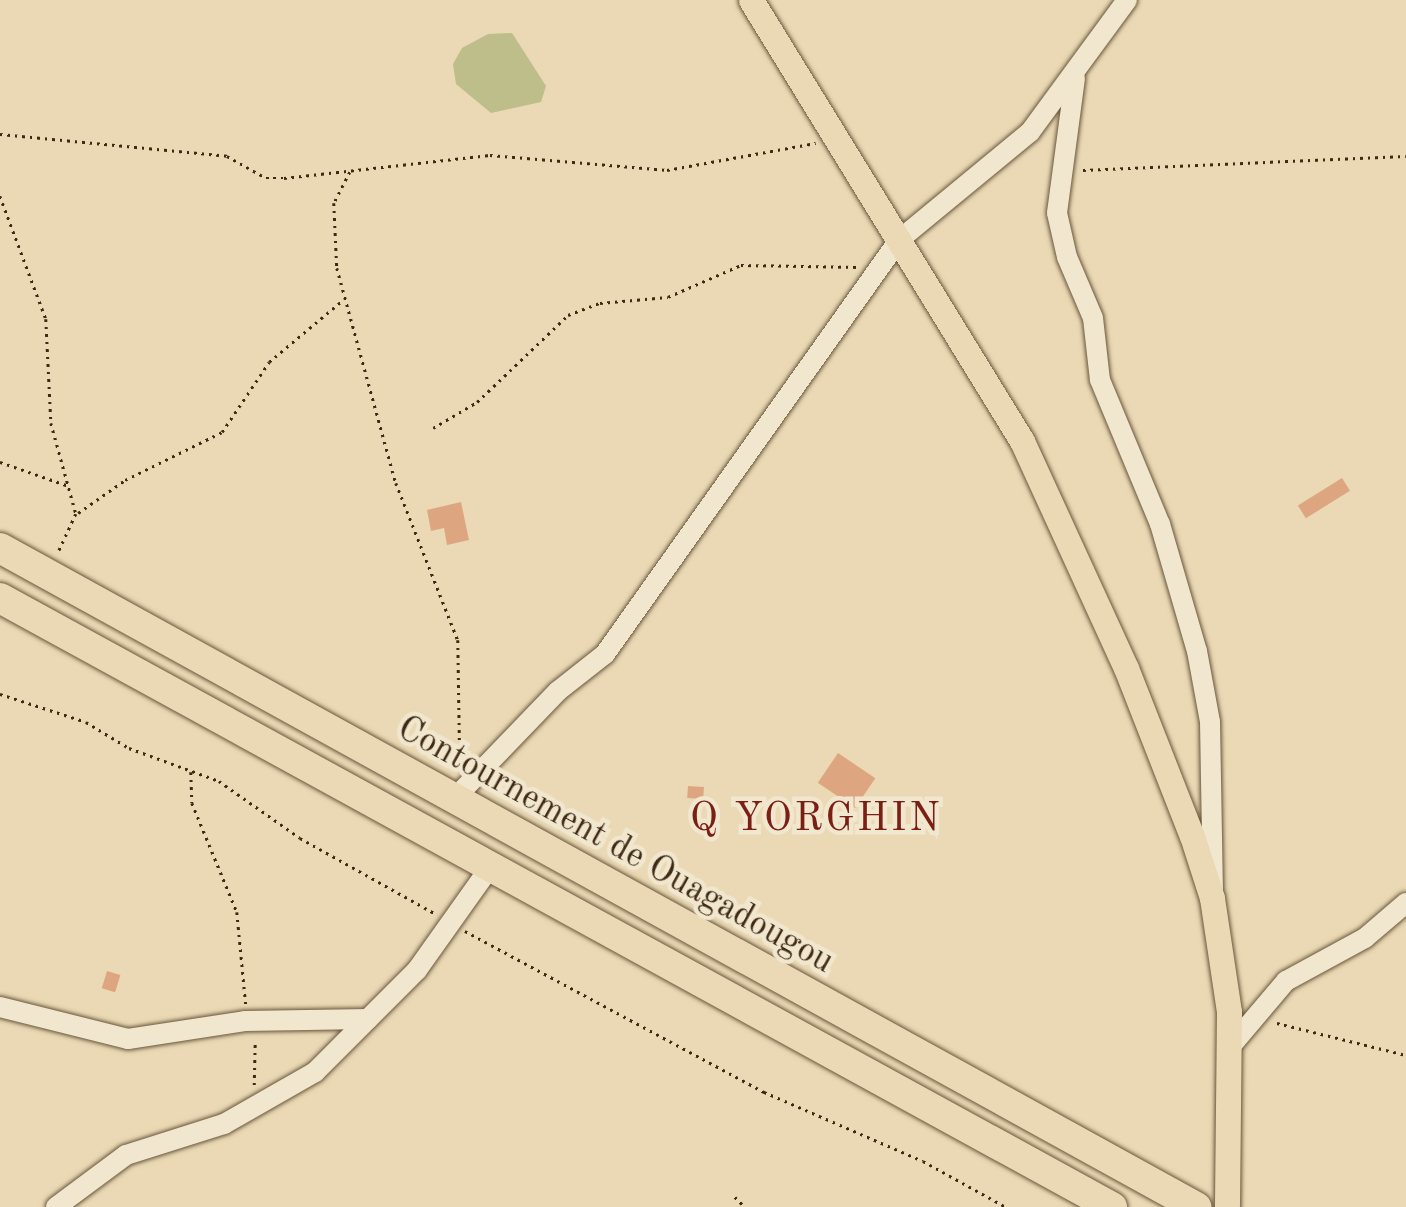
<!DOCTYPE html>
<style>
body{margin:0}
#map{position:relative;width:1406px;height:1207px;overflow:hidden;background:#ead9b4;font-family:"Old Standard TT",serif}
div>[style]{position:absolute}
.green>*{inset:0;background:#bdbe89}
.building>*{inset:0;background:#dea680;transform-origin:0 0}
.path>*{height:2.5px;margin-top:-1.25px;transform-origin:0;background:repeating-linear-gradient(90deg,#3e2a14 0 2.5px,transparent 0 7.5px)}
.roads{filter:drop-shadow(0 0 2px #69563c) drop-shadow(0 0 2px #69563c)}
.minor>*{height:20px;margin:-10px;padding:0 10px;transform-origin:10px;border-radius:10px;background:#f1e6ce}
.major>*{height:25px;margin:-12.5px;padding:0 12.5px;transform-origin:12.5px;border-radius:12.5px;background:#ead9b4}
.highway>*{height:30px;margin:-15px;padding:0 15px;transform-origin:15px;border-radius:15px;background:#ead9b4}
span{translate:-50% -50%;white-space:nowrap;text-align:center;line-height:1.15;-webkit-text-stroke:9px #f1e6ce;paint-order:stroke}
.street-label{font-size:35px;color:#3e2a14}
.quarter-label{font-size:40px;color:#7a1f14;letter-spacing:2.5px}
</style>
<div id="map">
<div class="green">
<i style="clip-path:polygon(512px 33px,546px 86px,541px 102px,491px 113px,456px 84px,453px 64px,462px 48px,488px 34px)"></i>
</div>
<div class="building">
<i style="left:1342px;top:478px;width:15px;height:52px;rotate:58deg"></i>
<i style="clip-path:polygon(461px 502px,469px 540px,447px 545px,444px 528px,431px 531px,427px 510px)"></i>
<i style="left:838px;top:753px;width:45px;height:36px;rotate:34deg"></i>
<i style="left:688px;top:786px;width:16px;height:12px;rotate:4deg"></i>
<i style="left:107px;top:971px;width:14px;height:18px;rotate:17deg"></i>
</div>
<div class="path">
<i style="left:0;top:134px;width:228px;rotate:5.5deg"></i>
<i style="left:227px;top:156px;width:45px;rotate:29.4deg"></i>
<i style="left:266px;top:178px;width:18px"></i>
<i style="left:284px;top:178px;width:207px;rotate:-6.4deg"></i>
<i style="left:490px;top:155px;width:178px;rotate:4.8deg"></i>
<i style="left:667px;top:170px;width:151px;rotate:-10.3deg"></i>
<i style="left:1083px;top:170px;width:323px;rotate:-2.5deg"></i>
<i style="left:350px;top:172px;width:35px;rotate:117deg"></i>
<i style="left:334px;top:203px;width:65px;rotate:87.4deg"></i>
<i style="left:337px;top:268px;width:223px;rotate:74.7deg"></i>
<i style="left:396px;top:483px;width:169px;rotate:68.5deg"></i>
<i style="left:458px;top:640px;width:125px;rotate:89.1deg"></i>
<i style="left:0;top:196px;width:131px;rotate:69.5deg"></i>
<i style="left:46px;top:319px;width:104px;rotate:87.2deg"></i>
<i style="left:51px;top:423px;width:94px;rotate:74.6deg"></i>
<i style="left:76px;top:514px;width:43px;rotate:114.8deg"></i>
<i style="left:433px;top:428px;width:51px;rotate:-30.6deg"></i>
<i style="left:477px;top:402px;width:126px;rotate:-43.7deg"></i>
<i style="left:568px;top:315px;width:34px;rotate:-21deg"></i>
<i style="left:600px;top:303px;width:68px;rotate:-5deg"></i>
<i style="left:668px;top:297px;width:80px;rotate:-23.7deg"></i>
<i style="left:741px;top:265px;width:117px;rotate:1deg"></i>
<i style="left:0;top:462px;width:73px;rotate:19.2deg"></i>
<i style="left:78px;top:513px;width:57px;rotate:-35.1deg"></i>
<i style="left:125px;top:480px;width:108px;rotate:-26.3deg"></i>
<i style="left:222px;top:432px;width:84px;rotate:-56.1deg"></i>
<i style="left:269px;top:362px;width:97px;rotate:-40deg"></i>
<i style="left:0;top:694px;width:90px;rotate:18deg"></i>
<i style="left:86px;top:722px;width:50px;rotate:31.2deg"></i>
<i style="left:129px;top:748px;width:96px;rotate:20.1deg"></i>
<i style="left:219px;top:781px;width:99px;rotate:35.1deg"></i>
<i style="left:300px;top:838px;width:156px;rotate:29.2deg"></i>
<i style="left:191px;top:772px;width:31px;rotate:88deg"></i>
<i style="left:192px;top:803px;width:118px;rotate:67.6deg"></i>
<i style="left:237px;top:912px;width:93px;rotate:84.5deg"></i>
<i style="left:465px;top:931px;width:340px;rotate:28.3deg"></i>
<i style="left:764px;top:1092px;width:173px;rotate:23.5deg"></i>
<i style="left:923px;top:1161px;width:95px;rotate:29deg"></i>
<i style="left:1277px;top:1023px;width:133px;rotate:13.9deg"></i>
<i style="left:254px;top:1085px;width:45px;rotate:-88.7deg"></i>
<i style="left:735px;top:1197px;width:14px;rotate:45deg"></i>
</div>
<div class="roads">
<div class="minor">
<i style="left:1075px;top:78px;width:136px;rotate:97.6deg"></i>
<i style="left:1057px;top:213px;width:45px;rotate:77.2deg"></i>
<i style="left:1067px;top:257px;width:66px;rotate:66.9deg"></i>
<i style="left:1093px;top:318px;width:62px;rotate:83.6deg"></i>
<i style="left:1100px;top:380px;width:156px;rotate:67.4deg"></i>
<i style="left:1160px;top:524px;width:132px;rotate:73.8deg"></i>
<i style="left:1197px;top:651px;width:72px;rotate:79.6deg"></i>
<i style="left:1210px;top:722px;width:169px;rotate:89deg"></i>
<i style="left:453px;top:800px;width:151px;rotate:-46.1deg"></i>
<i style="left:558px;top:691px;width:60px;rotate:-38.2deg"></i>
<i style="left:605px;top:654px;width:508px;rotate:-54.62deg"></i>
<i style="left:899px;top:240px;width:170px;rotate:-39.5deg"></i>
<i style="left:1030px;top:132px;width:164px;rotate:-53.7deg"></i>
<i style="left:0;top:1007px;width:132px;rotate:14deg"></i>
<i style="left:128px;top:1039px;width:118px;rotate:-8.7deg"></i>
<i style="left:245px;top:1021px;width:123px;rotate:-0.9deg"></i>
<i style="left:1230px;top:1047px;width:87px;rotate:-49.7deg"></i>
<i style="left:1286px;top:981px;width:90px;rotate:-28.6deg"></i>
<i style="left:1365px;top:938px;width:54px;rotate:-40.5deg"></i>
<i style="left:56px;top:1207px;width:87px;rotate:-36.6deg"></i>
<i style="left:126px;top:1155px;width:103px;rotate:-17.6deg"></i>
<i style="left:224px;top:1124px;width:105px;rotate:-29.7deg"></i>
<i style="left:315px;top:1072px;width:144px;rotate:-45deg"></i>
<i style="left:417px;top:970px;width:128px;rotate:-54.6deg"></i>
</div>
<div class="major">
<i style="left:751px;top:0;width:518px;rotate:58.43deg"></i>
<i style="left:1022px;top:441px;width:250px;rotate:65.4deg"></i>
<i style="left:1126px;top:668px;width:180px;rotate:68.6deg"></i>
<i style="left:1192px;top:836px;width:65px;rotate:72.1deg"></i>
<i style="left:1212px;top:898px;width:115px;rotate:81.5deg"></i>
<i style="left:1229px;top:1012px;width:195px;rotate:90.6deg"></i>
</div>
<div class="highway">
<i style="left:0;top:548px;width:1366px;rotate:28.85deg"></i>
<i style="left:0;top:598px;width:1268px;rotate:28.71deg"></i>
</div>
</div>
<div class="street-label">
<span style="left:615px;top:846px;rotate:29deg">Contournement de Ouagadougou</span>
</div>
<div class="quarter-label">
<span style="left:816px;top:820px">Q YORGHIN</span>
</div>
</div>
